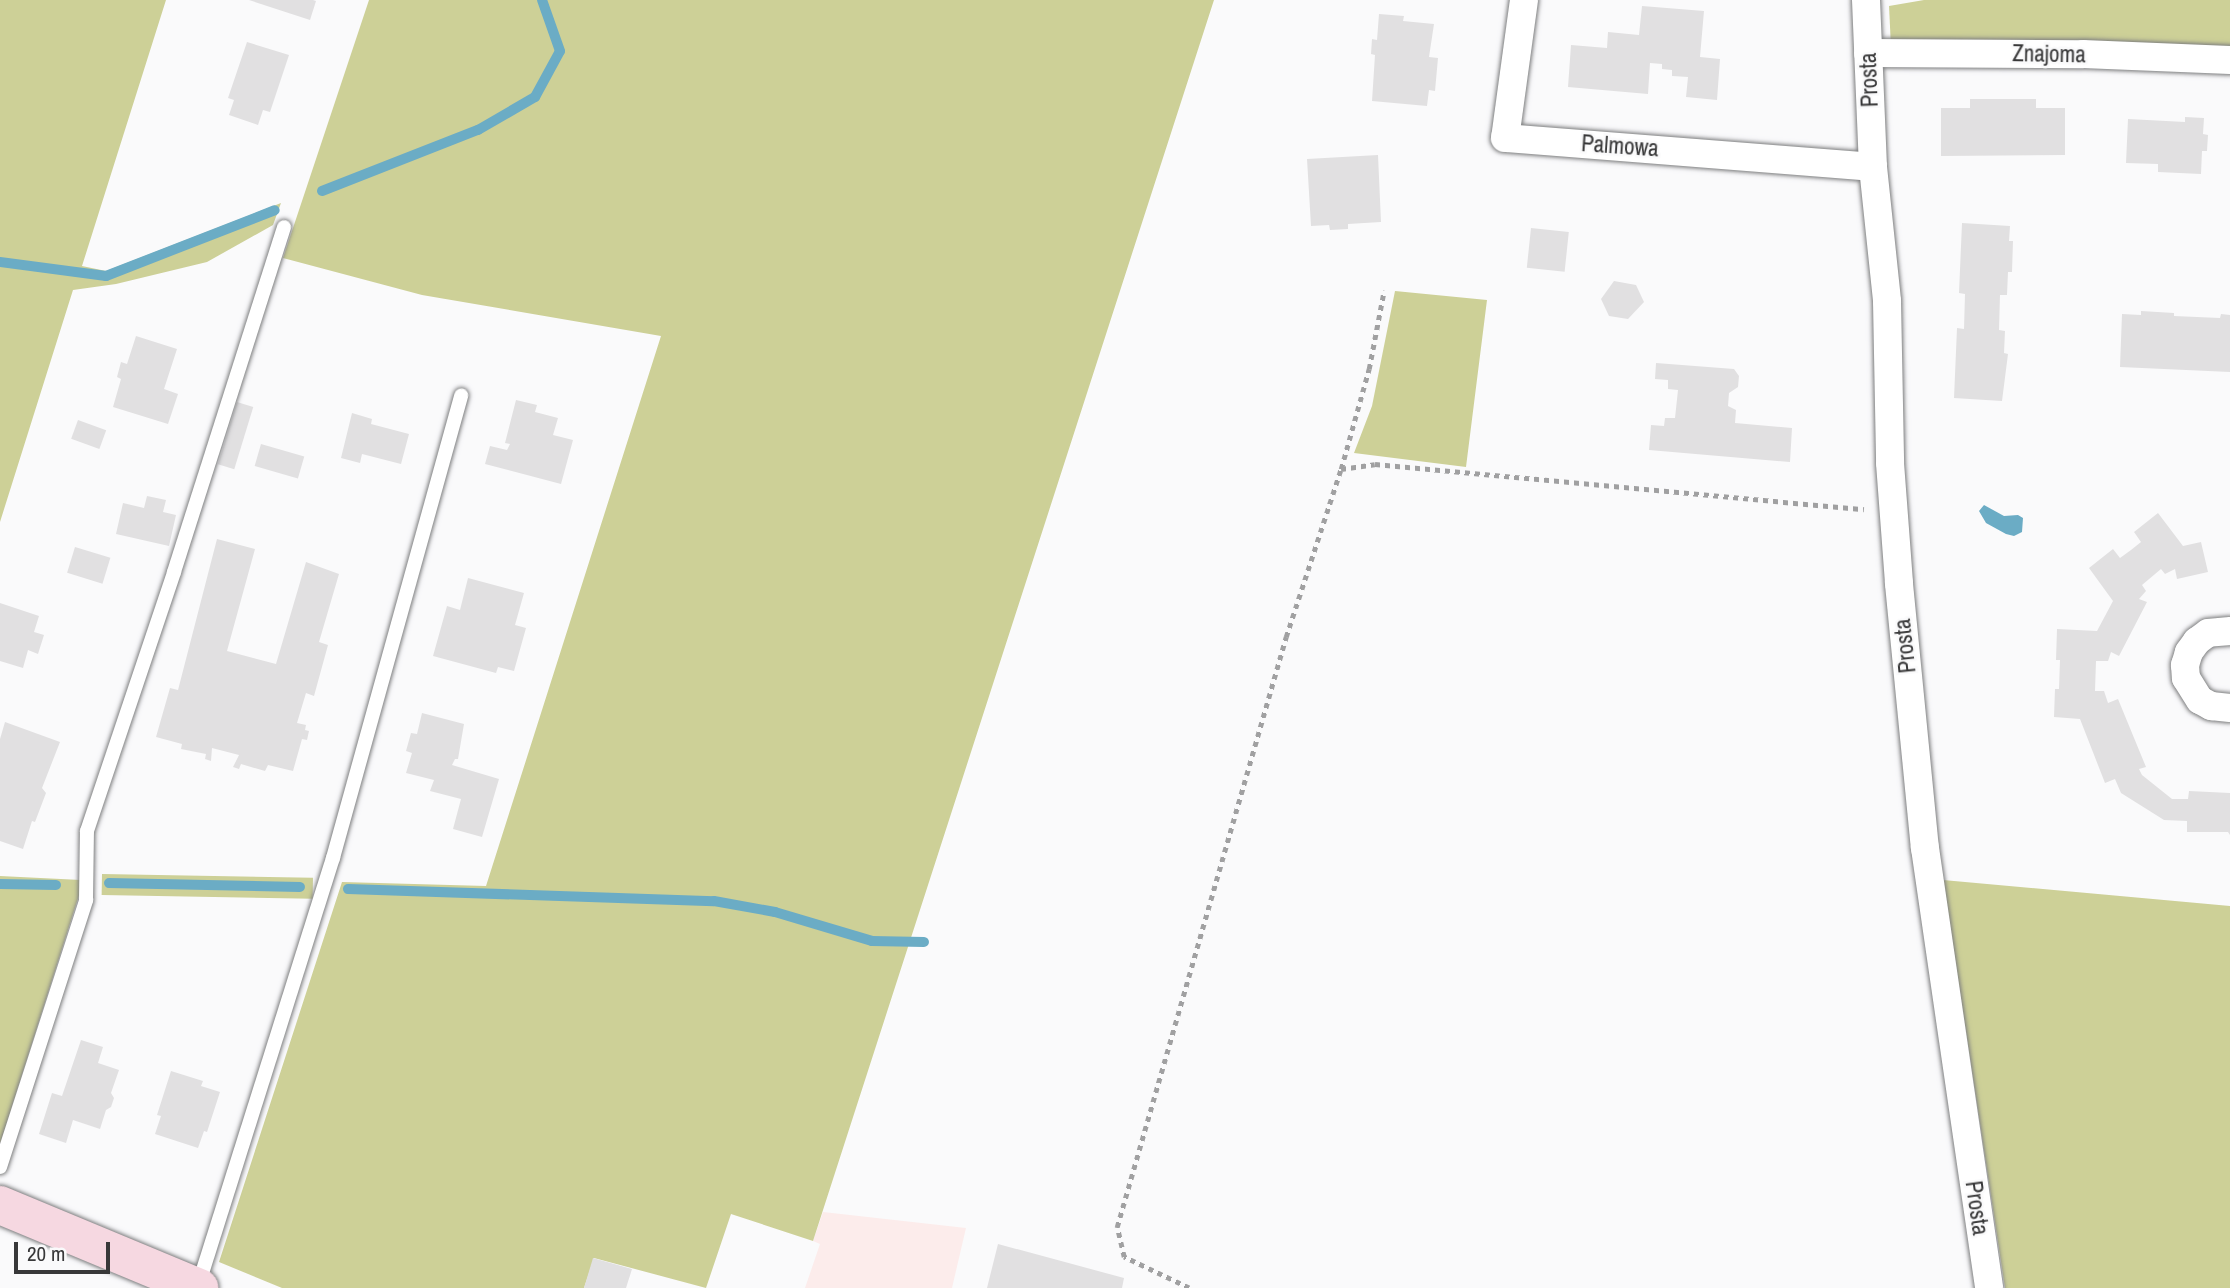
<!DOCTYPE html>
<style>
body{margin:0}
#map{position:relative;width:2230px;height:1288px;overflow:hidden;background:#fafafb;font-family:"Archivo Narrow",sans-serif}
div>[style]{position:absolute}
.industrial>*{inset:0;background:#fceceb}
.green>*{inset:0;background:#cdd097;transform-origin:0 0}
.water>*{inset:0;background:#6bacc5}
.stream>*{height:10px;margin:-5px;padding:0 5px;transform-origin:5px;border-radius:5px;background:#6bacc5}
.building>*{inset:0;background:#e1e0e1;transform-origin:0 0}
.path>*{height:4.5px;margin-top:-2.25px;transform-origin:0;background:repeating-linear-gradient(90deg,#a0a0a1 0 5px,transparent 0 10px)}
.roads{filter:drop-shadow(0 0 2px #7e7f80) drop-shadow(0 0 2px #7e7f80)}
.lane>*{height:14px;margin:-7px;padding:0 7px;transform-origin:7px;border-radius:7px;background:#fff}
.street>*{height:28px;margin:-14px;padding:0 14px;transform-origin:14px;border-radius:14px;background:#fff}
.secondary>*{height:38px;margin:-19px;padding:0 19px;transform-origin:19px;border-radius:19px;background:#f6d8e1}
span{translate:-50% -50%;white-space:nowrap;text-align:center;line-height:1.15;-webkit-text-stroke:5px #fafafb;paint-order:stroke}
.street-label{font-size:23px;color:#383839}
.scale{position:absolute;left:14px;top:1242px;width:96px;height:32px;box-sizing:border-box;border:4px solid #383839;border-top:0;padding-left:9px;font-size:21px;line-height:24px;white-space:nowrap;color:#383839;-webkit-text-stroke:5px #fafafb;paint-order:stroke}
</style>
<div id="map">
<div class="industrial">
<i style="clip-path:polygon(823px 1212px,966px 1228px,952px 1288px,805px 1288px,820px 1244px,813px 1241px)"></i>
</div>
<div class="green">
<i style="clip-path:polygon(0 0,166px 0,82px 266px,106px 271px,281px 203px,273px 225px,207px 262px,116px 284px,73px 290px,0 522px)"></i>
<i style="clip-path:polygon(369px 0,1214px 0,813px 1241px,731px 1214px,706px 1288px,594px 1258px,584px 1288px,282px 1288px,219px 1262px,342px 882px,486px 886px,661px 336px,422px 295px,283px 258px)"></i>
<i style="clip-path:polygon(1924px 0,2230px 0,2230px 49px,1891px 47px,1889px 6px)"></i>
<i style="clip-path:polygon(1395px 291px,1487px 300px,1466px 467px,1354px 453px,1372px 406px)"></i>
<i style="left:102px;top:874px;width:211px;height:21px;rotate:1deg"></i>
<i style="clip-path:polygon(0 876px,81px 880px,80px 892px,0 1144px)"></i>
<i style="clip-path:polygon(1943px 880px,2230px 906px,2230px 1288px,2005px 1288px)"></i>
</div>
<div class="water">
<i style="clip-path:polygon(1984px 505px,2004px 516px,2018px 515px,2023px 518px,2022px 532px,2014px 536px,2006px 534px,1986px 523px,1979px 511px)"></i>
</div>
<div class="stream">
<i style="left:322px;top:191px;width:168px;rotate:-21.4deg"></i>
<i style="left:478px;top:130px;width:66px;rotate:-30.1deg"></i>
<i style="left:535px;top:97px;width:52px;rotate:-61.5deg"></i>
<i style="left:560px;top:51px;width:54px;rotate:-109.4deg"></i>
<i style="left:0;top:262px;width:107px;rotate:7.5deg"></i>
<i style="left:106px;top:276px;width:181px;rotate:-21.3deg"></i>
<i style="left:109px;top:883px;width:191px;rotate:1.2deg"></i>
<i style="left:0;top:884px;width:56px;rotate:1deg"></i>
<i style="left:348px;top:889px;width:366px;rotate:1.9deg"></i>
<i style="left:714px;top:901px;width:62px;rotate:10.2deg"></i>
<i style="left:775px;top:912px;width:101px;rotate:16.6deg"></i>
<i style="left:872px;top:941px;width:52px;rotate:1.1deg"></i>
</div>
<div class="building">
<i style="clip-path:polygon(249px 0,313px 0,316px 1px,310px 20px)"></i>
<i style="clip-path:polygon(1642px 6px,1704px 11px,1700px 57px,1720px 59px,1717px 100px,1686px 97px,1688px 77px,1672px 76px,1672px 70px,1662px 69px,1662px 64px,1650px 63px,1648px 94px,1568px 87px,1571px 45px,1607px 48px,1608px 32px,1639px 35px)"></i>
<i style="clip-path:polygon(1379px 14px,1404px 16px,1403px 21px,1434px 24px,1429px 57px,1438px 58px,1435px 91px,1429px 90px,1427px 106px,1372px 101px,1375px 55px,1371px 54px,1372px 39px,1377px 40px)"></i>
<i style="clip-path:polygon(247px 42px,289px 55px,270px 112px,263px 110px,258px 125px,229px 115px,234px 100px,228px 98px)"></i>
<i style="clip-path:polygon(1970px 99px,2036px 99px,2036px 108px,2065px 108px,2065px 155px,1941px 156px,1941px 108px,1970px 108px)"></i>
<i style="clip-path:polygon(2185px 117px,2204px 118px,2203px 134px,2208px 135px,2207px 151px,2202px 151px,2201px 174px,2158px 172px,2158px 164px,2126px 163px,2128px 119px,2185px 122px)"></i>
<i style="clip-path:polygon(1378px 155px,1381px 222px,1348px 224px,1348px 229px,1330px 230px,1329px 225px,1311px 226px,1307px 159px)"></i>
<i style="clip-path:polygon(1962px 223px,2010px 226px,2009px 241px,2013px 241px,2012px 272px,2008px 272px,2007px 295px,2000px 295px,1999px 330px,2005px 331px,2004px 353px,2008px 354px,2002px 401px,1954px 398px,1957px 328px,1964px 329px,1965px 294px,1959px 293px)"></i>
<i style="left:1531px;top:228px;width:38px;height:40px;rotate:6deg"></i>
<i style="clip-path:polygon(1614px 281px,1636px 285px,1644px 302px,1628px 319px,1609px 316px,1601px 299px)"></i>
<i style="clip-path:polygon(2141px 311px,2174px 313px,2174px 316px,2220px 318px,2221px 314px,2230px 315px,2230px 372px,2120px 367px,2122px 314px,2141px 315px)"></i>
<i style="clip-path:polygon(136px 336px,177px 349px,164px 389px,178px 394px,168px 424px,113px 407px,121px 379px,117px 377px,121px 362px,127px 364px)"></i>
<i style="clip-path:polygon(1656px 363px,1734px 369px,1739px 376px,1738px 387px,1729px 393px,1728px 406px,1736px 410px,1735px 423px,1792px 428px,1790px 462px,1649px 450px,1651px 425px,1664px 426px,1665px 418px,1675px 418px,1678px 390px,1668px 389px,1668px 380px,1655px 379px)"></i>
<i style="clip-path:polygon(516px 400px,537px 405px,535px 412px,558px 418px,553px 435px,573px 440px,561px 484px,485px 464px,490px 446px,507px 450px,510px 444px,505px 443px)"></i>
<i style="left:237px;top:402px;width:17px;height:65px;rotate:17deg"></i>
<i style="clip-path:polygon(352px 413px,372px 419px,371px 424px,409px 434px,401px 464px,362px 454px,360px 463px,341px 458px)"></i>
<i style="left:78px;top:420px;width:30px;height:20px;rotate:20deg"></i>
<i style="left:261px;top:444px;width:45px;height:23px;rotate:16deg"></i>
<i style="clip-path:polygon(147px 496px,166px 500px,163px 512px,176px 515px,169px 546px,116px 534px,123px 503px,144px 508px)"></i>
<i style="clip-path:polygon(2158px 513px,2183px 546px,2201px 542px,2208px 572px,2177px 579px,2175px 569px,2165px 574px,2161px 569px,2142px 585px,2146px 591px,2139px 599px,2147px 602px,2119px 656px,2111px 652px,2108px 661px,2096px 661px,2095px 691px,2104px 691px,2108px 703px,2118px 699px,2146px 767px,2139px 769px,2142px 775px,2172px 799px,2188px 799px,2189px 791px,2230px 793px,2230px 835px,2228px 832px,2187px 832px,2187px 821px,2164px 820px,2121px 793px,2115px 779px,2105px 783px,2080px 719px,2054px 717px,2055px 689px,2059px 689px,2060px 660px,2056px 660px,2057px 629px,2097px 631px,2113px 601px,2089px 568px,2113px 549px,2120px 558px,2131px 550px,2141px 542px,2134px 532px)"></i>
<i style="clip-path:polygon(217px 539px,255px 549px,227px 651px,276px 664px,306px 562px,339px 574px,319px 642px,328px 645px,314px 696px,306px 693px,297px 723px,306px 725px,305px 730px,309px 731px,307px 740px,302px 739px,293px 771px,268px 765px,265px 771px,241px 764px,239px 769px,233px 767px,239px 755px,212px 748px,211px 761px,205px 759px,206px 754px,181px 749px,182px 744px,156px 737px,170px 688px,178px 690px)"></i>
<i style="left:75px;top:547px;width:37px;height:27px;rotate:17deg"></i>
<i style="clip-path:polygon(468px 578px,524px 593px,515px 625px,526px 628px,514px 671px,498px 667px,496px 673px,433px 656px,447px 606px,460px 610px)"></i>
<i style="clip-path:polygon(0 603px,39px 616px,34px 632px,44px 635px,38px 654px,28px 650px,23px 668px,0 661px)"></i>
<i style="clip-path:polygon(422px 713px,464px 724px,458px 759px,455px 759px,452px 765px,499px 779px,482px 837px,453px 829px,461px 799px,430px 791px,434px 780px,406px 773px,412px 753px,406px 751px,411px 733px,417px 734px)"></i>
<i style="clip-path:polygon(5px 722px,60px 742px,42px 788px,46px 793px,35px 822px,32px 821px,23px 849px,0 841px,0 739px)"></i>
<i style="clip-path:polygon(81px 1040px,103px 1047px,98px 1063px,119px 1070px,111px 1093px,114px 1098px,111px 1107px,106px 1110px,100px 1129px,73px 1120px,66px 1143px,39px 1134px,52px 1093px,62px 1096px)"></i>
<i style="clip-path:polygon(171px 1071px,203px 1081px,201px 1086px,220px 1092px,207px 1132px,204px 1131px,198px 1148px,155px 1134px,161px 1116px,157px 1115px)"></i>
<i style="clip-path:polygon(998px 1244px,1124px 1278px,1122px 1288px,987px 1288px)"></i>
<i style="clip-path:polygon(593px 1258px,632px 1269px,626px 1288px,584px 1288px)"></i>
</div>
<div class="path">
<i style="left:1341px;top:469px;width:34px;rotate:-8deg"></i>
<i style="left:1375px;top:464px;width:491px;rotate:5.3deg"></i>
<i style="left:1189px;top:1288px;width:72px;rotate:-154.5deg"></i>
<i style="left:1124px;top:1257px;width:31px;rotate:-103deg"></i>
<i style="left:1117px;top:1227px;width:614px;rotate:-74.02deg"></i>
<i style="left:1286px;top:637px;width:177px;rotate:-71.9deg"></i>
<i style="left:1341px;top:469px;width:104px;rotate:-74.4deg"></i>
<i style="left:1369px;top:369px;width:80px;rotate:-79.2deg"></i>
</div>
<div class="roads">
<div class="lane">
<i style="left:0;top:1167px;width:281px;rotate:-72.1deg"></i>
<i style="left:86px;top:900px;width:69px;rotate:-89.2deg"></i>
<i style="left:87px;top:831px;width:273px;rotate:-71.4deg"></i>
<i style="left:174px;top:572px;width:362px;rotate:-72.3deg"></i>
<i style="left:198px;top:1286px;width:449px;rotate:-72.5deg"></i>
<i style="left:333px;top:858px;width:480px;rotate:-74.5deg"></i>
</div>
<div class="street">
<i style="left:1524px;top:0;width:139px;rotate:97.8deg"></i>
<i style="left:1505px;top:138px;width:369px;rotate:4.5deg"></i>
<i style="left:1866px;top:0;width:167px;rotate:87.6deg"></i>
<i style="left:1873px;top:167px;width:135px;rotate:84deg"></i>
<i style="left:1887px;top:301px;width:162px;rotate:88.9deg"></i>
<i style="left:1890px;top:463px;width:121px;rotate:85.7deg"></i>
<i style="left:1899px;top:584px;width:265px;rotate:84.4deg"></i>
<i style="left:1925px;top:848px;width:445px;rotate:81.7deg"></i>
<i style="left:1868px;top:53px;width:215px;rotate:0.3deg"></i>
<i style="left:2083px;top:54px;width:147px;rotate:2.3deg"></i>
<i style="left:2230px;top:631px;width:22px;rotate:175deg"></i>
<i style="left:2208px;top:633px;width:14px;rotate:144deg"></i>
<i style="left:2197px;top:641px;width:14px;rotate:126deg"></i>
<i style="left:2189px;top:652px;width:14px;rotate:107deg"></i>
<i style="left:2185px;top:665px;width:13px;rotate:86deg"></i>
<i style="left:2186px;top:678px;width:26px;rotate:58deg"></i>
<i style="left:2200px;top:700px;width:13px;rotate:29deg"></i>
<i style="left:2211px;top:706px;width:19px;rotate:6deg"></i>
</div>
<div class="secondary">
<i style="left:0;top:1205px;width:216px;rotate:22.6deg"></i>
</div>
</div>
<div class="street-label">
<span style="left:2049px;top:54px;rotate:1deg">Znajoma</span>
<span style="left:1869px;top:80px;rotate:-92deg">Prosta</span>
<span style="left:1620px;top:146px;rotate:4deg">Palmowa</span>
<span style="left:1905px;top:646px;rotate:-96deg">Prosta</span>
<span style="left:1977px;top:1208px;rotate:82deg">Prosta</span>
</div>
<div class="scale">20 m</div>
</div>
